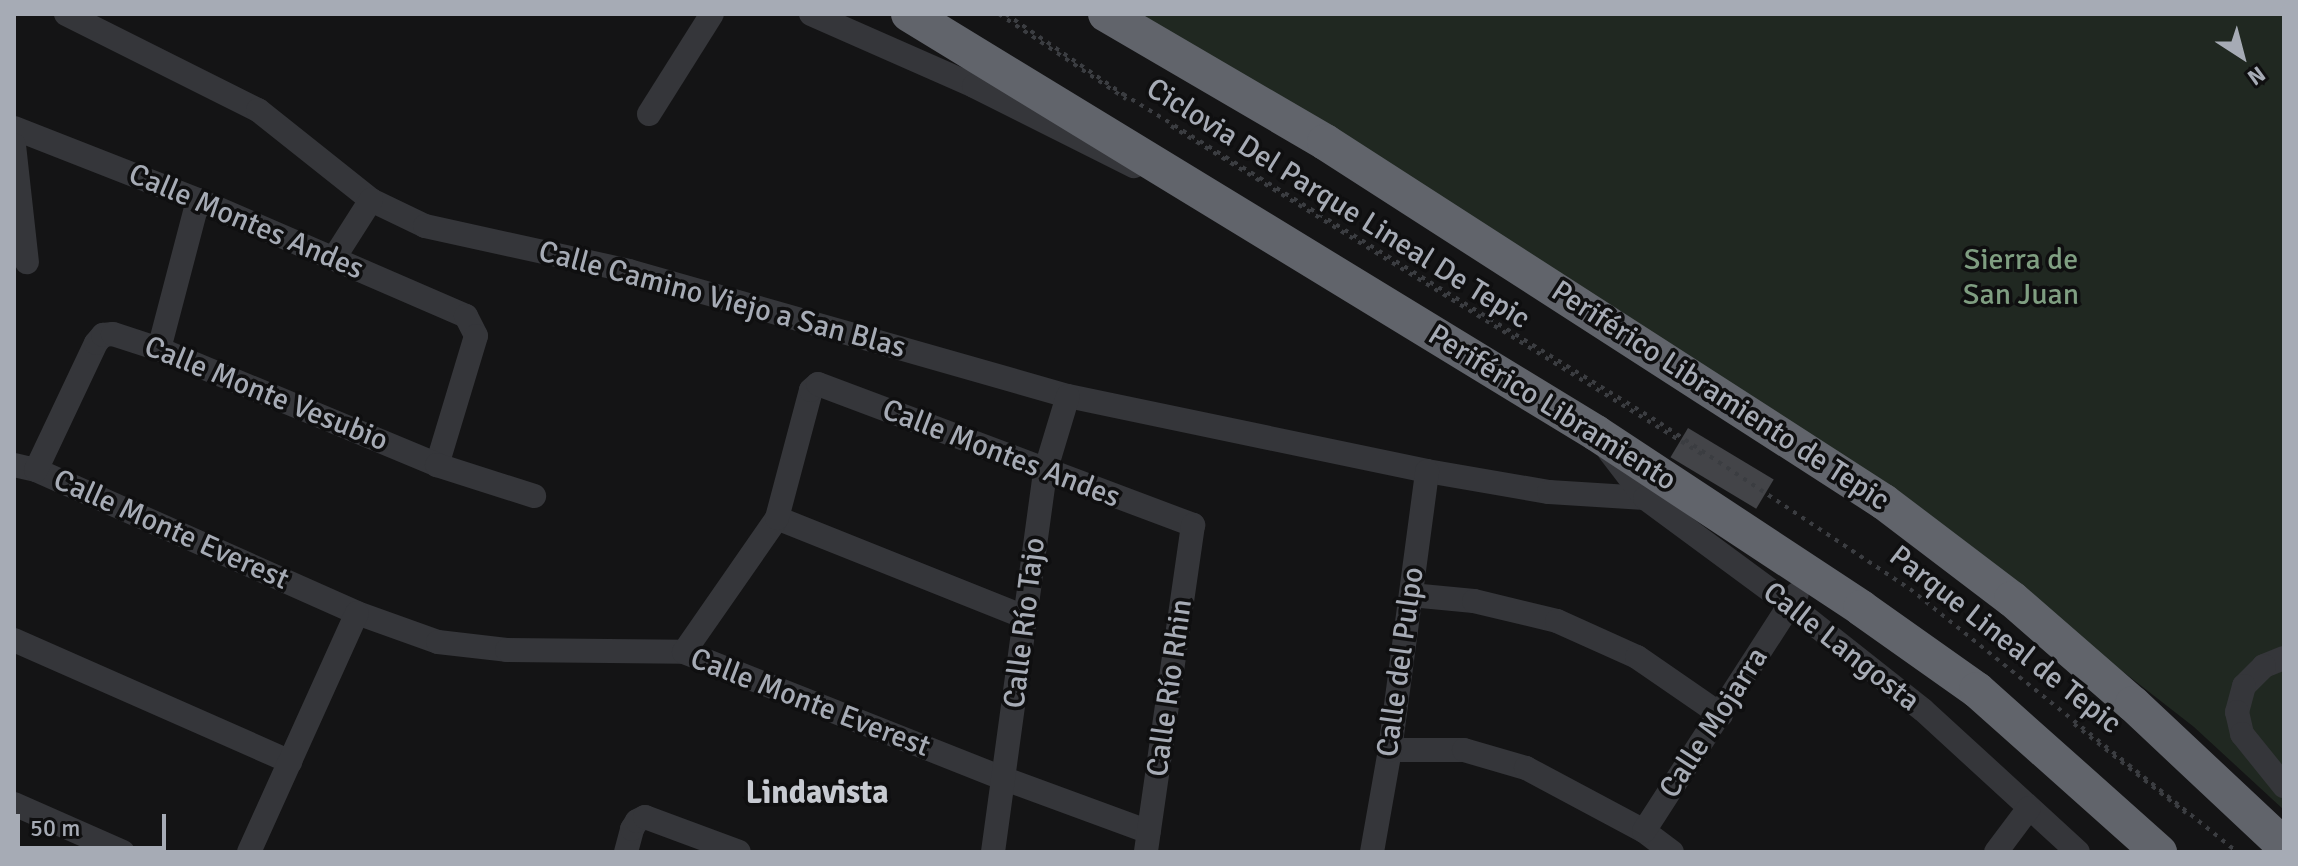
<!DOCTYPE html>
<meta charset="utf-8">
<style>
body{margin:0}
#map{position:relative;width:2298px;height:866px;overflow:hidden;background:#141415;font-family:Signika,sans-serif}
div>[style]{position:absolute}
.green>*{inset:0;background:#202821}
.building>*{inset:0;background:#434448;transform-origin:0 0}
.path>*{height:4px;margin-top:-2px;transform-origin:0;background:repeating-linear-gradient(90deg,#3b3d41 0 4px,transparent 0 10px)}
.minor>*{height:24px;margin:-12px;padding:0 12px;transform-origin:12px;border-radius:12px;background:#35363a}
.highway>*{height:36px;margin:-18px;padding:0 18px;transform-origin:18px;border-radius:18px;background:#61646b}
span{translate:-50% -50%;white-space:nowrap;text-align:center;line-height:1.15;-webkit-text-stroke:7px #0f0f10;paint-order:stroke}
.street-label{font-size:30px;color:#a6abb5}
.park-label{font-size:30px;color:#7f9e81}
.neighbourhood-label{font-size:32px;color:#c7cad1;font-weight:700}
.frame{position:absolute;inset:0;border:16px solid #a6abb5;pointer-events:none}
.north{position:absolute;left:2202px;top:16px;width:80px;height:80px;-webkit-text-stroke:6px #0f0f10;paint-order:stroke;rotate:144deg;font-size:22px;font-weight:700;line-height:32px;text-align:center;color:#a6abb5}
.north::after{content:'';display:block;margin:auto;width:28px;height:36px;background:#a6abb5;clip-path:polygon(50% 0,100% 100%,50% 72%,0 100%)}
.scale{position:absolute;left:16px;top:814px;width:150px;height:36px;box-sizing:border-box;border:4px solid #a6abb5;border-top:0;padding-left:10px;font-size:24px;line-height:28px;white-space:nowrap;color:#a6abb5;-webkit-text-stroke:6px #0f0f10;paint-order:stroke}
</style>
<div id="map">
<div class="green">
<i style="clip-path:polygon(1128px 14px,2284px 14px,2284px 810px,2194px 727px,2049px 614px)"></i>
</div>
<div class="building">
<i style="left:1688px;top:428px;width:100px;height:34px;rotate:31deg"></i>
</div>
<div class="path">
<i style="left:999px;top:14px;width:153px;rotate:33.8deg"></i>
<i style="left:1006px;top:14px;width:142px;rotate:34.4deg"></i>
<i style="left:1123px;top:94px;width:630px;rotate:31.49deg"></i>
<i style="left:1660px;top:423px;width:300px;rotate:33.6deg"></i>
<i style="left:1910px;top:589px;width:420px;rotate:38.8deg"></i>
<i style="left:1171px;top:126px;width:628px;rotate:31.72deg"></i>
<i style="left:2074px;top:724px;width:143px;rotate:38.5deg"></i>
</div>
<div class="minor">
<i style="left:66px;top:14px;width:215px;rotate:26.6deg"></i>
<i style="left:258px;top:110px;width:144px;rotate:38.5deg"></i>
<i style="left:371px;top:200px;width:60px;rotate:25.7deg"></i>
<i style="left:425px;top:226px;width:209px;rotate:12.4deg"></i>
<i style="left:629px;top:271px;width:456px;rotate:15.9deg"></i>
<i style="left:1068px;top:396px;width:367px;rotate:11.8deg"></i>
<i style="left:1427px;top:471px;width:124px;rotate:9.8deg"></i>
<i style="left:1549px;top:492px;width:96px;rotate:3.6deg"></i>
<i style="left:811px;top:14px;width:178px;rotate:23.8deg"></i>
<i style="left:974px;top:86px;width:179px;rotate:26.6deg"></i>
<i style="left:649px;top:114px;width:118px;rotate:-57.8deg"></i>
<i style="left:14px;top:128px;width:198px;rotate:21.4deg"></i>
<i style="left:198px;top:200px;width:292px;rotate:23.4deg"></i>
<i style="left:466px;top:316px;width:22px;rotate:63deg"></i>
<i style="left:476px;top:336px;width:135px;rotate:106.8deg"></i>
<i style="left:14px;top:145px;width:118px;rotate:83.7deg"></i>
<i style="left:334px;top:258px;width:69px;rotate:-57.5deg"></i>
<i style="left:159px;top:349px;width:154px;rotate:-75.3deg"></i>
<i style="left:1609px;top:451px;width:59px;rotate:52.5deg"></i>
<i style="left:1645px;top:498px;width:180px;rotate:36.4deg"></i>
<i style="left:1790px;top:605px;width:169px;rotate:38.3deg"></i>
<i style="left:1923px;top:710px;width:210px;rotate:42.5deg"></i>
<i style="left:14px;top:465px;width:23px;rotate:13deg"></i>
<i style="left:36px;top:470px;width:351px;rotate:24deg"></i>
<i style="left:357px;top:613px;width:86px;rotate:19.7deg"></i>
<i style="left:438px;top:642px;width:69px;rotate:6.6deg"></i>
<i style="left:507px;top:650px;width:177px;rotate:0.6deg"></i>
<i style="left:684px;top:652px;width:345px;rotate:21.6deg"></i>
<i style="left:1005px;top:779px;width:153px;rotate:20.2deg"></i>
<i style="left:36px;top:470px;width:140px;rotate:-64.7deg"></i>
<i style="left:96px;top:343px;width:11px;rotate:-49deg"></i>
<i style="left:103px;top:335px;width:10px;rotate:-6deg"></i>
<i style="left:113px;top:334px;width:48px;rotate:18.1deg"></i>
<i style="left:159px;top:349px;width:301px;rotate:22.6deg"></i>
<i style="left:437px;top:465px;width:102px;rotate:17.7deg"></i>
<i style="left:777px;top:518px;width:267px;rotate:21.8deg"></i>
<i style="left:1411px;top:595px;width:63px;rotate:5.4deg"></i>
<i style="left:1474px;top:601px;width:85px;rotate:13.5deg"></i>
<i style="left:1557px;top:621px;width:88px;rotate:24.2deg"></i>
<i style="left:1637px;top:657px;width:102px;rotate:34.6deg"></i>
<i style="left:14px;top:640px;width:302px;rotate:23.8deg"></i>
<i style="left:684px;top:652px;width:163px;rotate:-55.2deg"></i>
<i style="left:777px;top:518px;width:132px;rotate:-75.1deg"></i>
<i style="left:811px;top:390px;width:9px;rotate:-41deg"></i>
<i style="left:818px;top:384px;width:401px;rotate:20.6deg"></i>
<i style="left:1193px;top:525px;width:330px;rotate:98.2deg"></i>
<i style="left:2284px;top:658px;width:22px;rotate:158deg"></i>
<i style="left:2264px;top:666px;width:28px;rotate:135deg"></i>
<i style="left:2244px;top:686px;width:27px;rotate:105deg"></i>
<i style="left:2237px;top:712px;width:23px;rotate:77deg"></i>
<i style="left:2242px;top:734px;width:67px;rotate:51.1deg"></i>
<i style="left:1390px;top:750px;width:74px"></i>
<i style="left:1464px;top:750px;width:65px;rotate:16.2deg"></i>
<i style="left:1526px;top:768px;width:134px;rotate:28.1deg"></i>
<i style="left:1644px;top:831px;width:35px;rotate:37deg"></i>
<i style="left:14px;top:804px;width:119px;rotate:23.8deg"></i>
<i style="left:1644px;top:831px;width:282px;rotate:-57.2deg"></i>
<i style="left:249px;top:852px;width:262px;rotate:-65.7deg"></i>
<i style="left:626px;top:852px;width:24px;rotate:-75deg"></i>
<i style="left:632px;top:829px;width:9px;rotate:-58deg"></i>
<i style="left:637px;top:821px;width:9px;rotate:-27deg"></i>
<i style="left:645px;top:817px;width:100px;rotate:20.4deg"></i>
<i style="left:993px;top:852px;width:384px;rotate:-82.2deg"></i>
<i style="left:1045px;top:472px;width:79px;rotate:-73.2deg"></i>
<i style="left:1372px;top:852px;width:104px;rotate:-80deg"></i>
<i style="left:1390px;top:750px;width:281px;rotate:-82.4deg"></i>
<i style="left:1996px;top:852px;width:55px;rotate:-53.1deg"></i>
</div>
<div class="highway">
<i style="left:909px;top:14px;width:805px;rotate:31.38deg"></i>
<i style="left:1596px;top:433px;width:318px;rotate:33.4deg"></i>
<i style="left:1861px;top:608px;width:142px;rotate:35.3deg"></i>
<i style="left:1977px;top:690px;width:244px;rotate:41.7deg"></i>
<i style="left:1106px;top:14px;width:254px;rotate:30.3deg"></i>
<i style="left:1325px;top:142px;width:665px;rotate:32.78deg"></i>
<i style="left:1884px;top:502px;width:161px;rotate:37.2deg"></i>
<i style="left:2012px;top:599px;width:160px;rotate:41deg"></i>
<i style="left:2133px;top:704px;width:207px;rotate:43.2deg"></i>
</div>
<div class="street-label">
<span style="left:1338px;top:204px;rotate:32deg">Ciclovia Del Parque Lineal De Tepic</span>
<span style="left:246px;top:222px;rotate:23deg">Calle Montes Andes</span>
<span style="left:722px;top:300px;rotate:15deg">Calle Camino Viejo a San Blas</span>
<span style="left:266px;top:394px;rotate:22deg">Calle Monte Vesubio</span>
<span style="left:1720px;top:396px;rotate:33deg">Periférico Libramiento de Tepic</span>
<span style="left:1552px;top:408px;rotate:32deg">Periférico Libramiento</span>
<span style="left:1001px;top:454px;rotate:21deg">Calle Montes Andes</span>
<span style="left:171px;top:530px;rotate:24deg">Calle Monte Everest</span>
<span style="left:1025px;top:623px;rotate:-83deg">Calle Río Tajo</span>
<span style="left:2005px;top:640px;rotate:38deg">Parque Lineal de Tepic</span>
<span style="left:1841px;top:647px;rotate:38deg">Calle Langosta</span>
<span style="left:1401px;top:662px;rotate:-82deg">Calle del Pulpo</span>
<span style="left:1170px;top:688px;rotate:-82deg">Calle Río Rhin</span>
<span style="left:810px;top:703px;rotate:21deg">Calle Monte Everest</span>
<span style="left:1714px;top:723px;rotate:-57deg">Calle Mojarra</span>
</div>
<div class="park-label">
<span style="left:2021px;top:277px">Sierra de<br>San Juan</span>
</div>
<div class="neighbourhood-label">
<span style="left:817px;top:793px">Lindavista</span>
</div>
<div class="frame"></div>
<div class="north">N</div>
<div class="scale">50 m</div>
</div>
